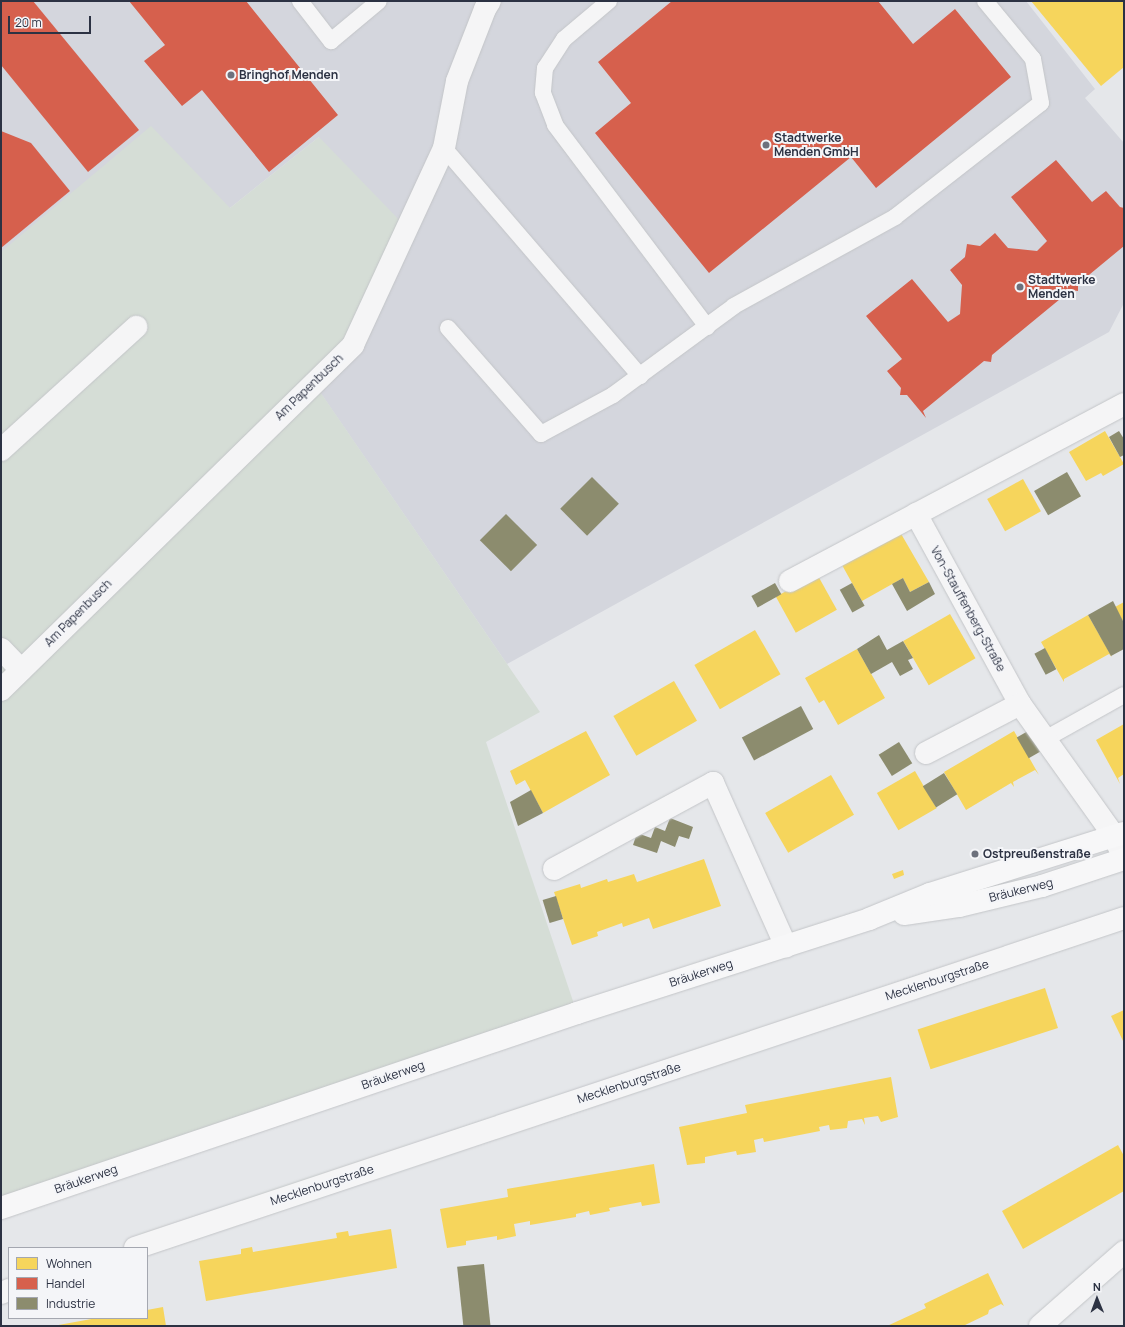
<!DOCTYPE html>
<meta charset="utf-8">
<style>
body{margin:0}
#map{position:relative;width:1125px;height:1327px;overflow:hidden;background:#e5e7ea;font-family:Manrope,sans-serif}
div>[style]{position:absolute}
.built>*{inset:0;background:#d4d6dd}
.green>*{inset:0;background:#d5ddd6}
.homes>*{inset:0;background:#f6d55c;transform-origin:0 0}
.shops>*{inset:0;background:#d6604d}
.industry>*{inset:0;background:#8c8c6e;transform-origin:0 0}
.roads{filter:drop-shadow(0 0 1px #c3c5c8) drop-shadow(0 0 1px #c3c5c8)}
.service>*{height:16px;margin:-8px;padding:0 8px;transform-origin:8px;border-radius:8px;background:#f5f5f6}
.minor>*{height:22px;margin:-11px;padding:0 11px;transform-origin:11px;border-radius:11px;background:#f5f5f6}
.secondary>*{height:22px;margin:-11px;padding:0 11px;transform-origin:11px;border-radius:11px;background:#f7f7f8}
.dots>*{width:11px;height:11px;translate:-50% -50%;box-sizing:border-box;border:2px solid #f4f5f8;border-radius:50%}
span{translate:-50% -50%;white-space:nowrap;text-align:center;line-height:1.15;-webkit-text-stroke:4px #f4f5f8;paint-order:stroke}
.poi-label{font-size:12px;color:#2c3243;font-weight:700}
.left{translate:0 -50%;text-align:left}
.street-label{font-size:12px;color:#2c3243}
.frame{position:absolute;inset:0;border:2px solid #2c3243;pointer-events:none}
.legend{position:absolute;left:8px;top:1247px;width:140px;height:72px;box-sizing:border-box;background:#f4f5f8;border:1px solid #a4a7b0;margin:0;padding:5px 7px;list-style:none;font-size:12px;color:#2c3243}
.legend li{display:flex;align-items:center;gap:8px;height:20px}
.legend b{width:20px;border:1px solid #a4a7b0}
.north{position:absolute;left:1077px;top:1279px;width:40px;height:40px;-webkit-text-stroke:3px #f4f5f8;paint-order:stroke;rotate:359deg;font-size:11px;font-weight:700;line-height:16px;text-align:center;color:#2c3243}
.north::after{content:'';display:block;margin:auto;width:14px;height:18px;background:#2c3243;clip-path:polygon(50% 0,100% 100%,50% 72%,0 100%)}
.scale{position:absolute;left:8px;top:16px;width:83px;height:18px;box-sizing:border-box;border:2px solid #2c3243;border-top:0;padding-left:5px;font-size:12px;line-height:14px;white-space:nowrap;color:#2c3243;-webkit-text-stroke:3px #f4f5f8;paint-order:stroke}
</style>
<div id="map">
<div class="built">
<i style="clip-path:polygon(1px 1px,1026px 1px,1095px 89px,1085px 98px,1124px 143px,1124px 303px,1109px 332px,507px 664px,313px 382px,319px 137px,230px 208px,1px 253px)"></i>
</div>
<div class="green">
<i style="clip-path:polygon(151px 126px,230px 208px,319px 137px,407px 228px,353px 345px,314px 383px,540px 712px,486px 742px,577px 1013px,1px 1208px,1px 252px)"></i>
</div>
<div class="homes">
<i style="clip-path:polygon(1031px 1px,1124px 1px,1124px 67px,1101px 86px)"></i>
<i style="clip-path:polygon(1105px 431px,1124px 464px,1103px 476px,1101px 473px,1086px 481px,1069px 452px)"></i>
<i style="left:1023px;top:479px;width:37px;height:41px;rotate:61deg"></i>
<i style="clip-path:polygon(900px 532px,929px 582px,910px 592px,903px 578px,862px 601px,842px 565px)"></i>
<i style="left:817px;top:574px;width:41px;height:47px;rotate:61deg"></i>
<i style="clip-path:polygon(1124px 602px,1124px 623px,1115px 607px)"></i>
<i style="left:950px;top:614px;width:51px;height:54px;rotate:60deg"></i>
<i style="clip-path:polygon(1088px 615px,1112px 657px,1109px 654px,1064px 679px,1064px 682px,1041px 642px)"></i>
<i style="left:755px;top:630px;width:51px;height:70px;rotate:60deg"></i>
<i style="clip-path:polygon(857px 649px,885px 698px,838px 725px,824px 700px,819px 703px,805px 678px)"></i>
<i style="left:674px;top:681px;width:46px;height:70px;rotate:60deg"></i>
<i style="clip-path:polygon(1124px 724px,1124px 774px,1118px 778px,1120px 784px,1096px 740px)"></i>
<i style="clip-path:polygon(586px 731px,610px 775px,543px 813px,525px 780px,516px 785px,510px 771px)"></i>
<i style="clip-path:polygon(1014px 731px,1039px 775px,1035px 770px,1013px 782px,1014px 787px,1011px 783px,966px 810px,944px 772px)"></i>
<i style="left:915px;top:771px;width:43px;height:44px;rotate:60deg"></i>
<i style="left:831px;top:775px;width:46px;height:76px;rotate:60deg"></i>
<i style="clip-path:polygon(704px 859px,721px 906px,653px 929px,649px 918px,623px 927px,622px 923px,597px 932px,598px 936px,572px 945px,554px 892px,580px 884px,581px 888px,607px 879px,608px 882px,634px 874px,637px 882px)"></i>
<i style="clip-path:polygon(903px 870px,904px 875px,894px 879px,892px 874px)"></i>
<i style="left:1045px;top:988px;width:42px;height:134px;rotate:72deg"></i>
<i style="clip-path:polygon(1124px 1010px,1124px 1043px,1111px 1016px)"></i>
<i style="clip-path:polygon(891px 1077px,898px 1117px,881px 1122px,878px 1116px,864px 1118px,865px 1125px,862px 1119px,848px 1121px,847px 1128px,830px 1130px,829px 1125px,819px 1127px,820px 1131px,764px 1142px,763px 1138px,754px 1140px,756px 1152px,737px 1155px,736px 1151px,720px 1154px,705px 1157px,705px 1163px,687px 1165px,679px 1127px,747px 1113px,745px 1105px)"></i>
<i style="clip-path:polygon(1118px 1145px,1124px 1156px,1124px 1191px,1023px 1249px,1002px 1211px)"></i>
<i style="clip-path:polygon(654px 1164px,660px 1203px,642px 1206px,641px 1202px,609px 1208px,610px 1211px,590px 1215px,589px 1211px,576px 1214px,576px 1217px,530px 1225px,530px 1221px,514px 1224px,516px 1236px,497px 1240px,497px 1236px,466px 1241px,466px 1245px,447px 1248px,440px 1209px,508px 1197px,507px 1189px)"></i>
<i style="clip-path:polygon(391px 1229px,397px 1268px,206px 1301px,199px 1261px,241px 1254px,241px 1249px,252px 1247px,253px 1252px,337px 1238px,336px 1233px,348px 1231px,349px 1236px)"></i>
<i style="clip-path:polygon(988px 1273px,1004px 1306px,1001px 1304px,989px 1310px,988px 1314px,963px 1326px,887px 1326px,926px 1308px,924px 1304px)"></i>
<i style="clip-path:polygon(163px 1307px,166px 1326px,53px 1326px,97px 1318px,147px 1318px,147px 1310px)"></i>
</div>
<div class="shops">
<i style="clip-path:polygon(1px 1px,33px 1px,139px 130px,88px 172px,1px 65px)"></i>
<i style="clip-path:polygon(129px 1px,246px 1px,338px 115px,269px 172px,202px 90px,182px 106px,144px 61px,165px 45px)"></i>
<i style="clip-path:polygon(672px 1px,878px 1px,913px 44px,955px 9px,1011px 77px,876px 188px,851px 157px,709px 273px,595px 133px,631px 103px,598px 62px)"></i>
<i style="clip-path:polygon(1px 131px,31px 143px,70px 191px,1px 248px)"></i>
<i style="clip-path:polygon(1056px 160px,1092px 202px,1106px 191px,1120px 207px,1124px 208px,1124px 246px,1078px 284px,1078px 291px,1071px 290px,992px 355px,991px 362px,984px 361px,923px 411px,926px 418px,907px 395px,900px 395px,901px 388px,887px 371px,902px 359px,866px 316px,912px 279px,948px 322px,960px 314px,962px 285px,950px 270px,965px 257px,967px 244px,980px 246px,995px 233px,1008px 248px,1037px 251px,1047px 241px,1011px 197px)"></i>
</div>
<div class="industry">
<i style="clip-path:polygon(1119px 431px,1124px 439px,1124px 455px,1120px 457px,1109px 437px)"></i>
<i style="left:1067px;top:472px;width:28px;height:38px;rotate:60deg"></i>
<i style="left:592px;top:477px;width:38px;height:45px;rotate:45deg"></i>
<i style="left:506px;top:514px;width:44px;height:37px;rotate:45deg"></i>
<i style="clip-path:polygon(903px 578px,910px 592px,929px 582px,935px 594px,907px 611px,892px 584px)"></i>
<i style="left:775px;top:583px;width:13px;height:27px;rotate:61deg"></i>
<i style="left:852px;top:583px;width:26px;height:14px;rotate:61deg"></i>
<i style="clip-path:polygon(1113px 601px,1124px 623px,1124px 649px,1111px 656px,1088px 615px)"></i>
<i style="clip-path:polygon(879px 635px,887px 650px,903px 641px,913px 658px,908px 660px,913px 669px,900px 676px,892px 662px,871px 674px,857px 649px)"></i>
<i style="left:1045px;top:648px;width:24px;height:12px;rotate:62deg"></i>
<i style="left:801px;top:706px;width:26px;height:67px;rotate:62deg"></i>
<i style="left:1028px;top:731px;width:24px;height:13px;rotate:60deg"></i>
<i style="left:899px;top:742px;width:25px;height:24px;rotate:58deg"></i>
<i style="left:944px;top:773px;width:25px;height:25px;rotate:58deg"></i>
<i style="clip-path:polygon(531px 790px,543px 813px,518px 826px,510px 802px)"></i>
<i style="clip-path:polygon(670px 818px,693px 827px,689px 839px,679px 836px,675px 847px,661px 841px,657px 853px,633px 845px,637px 833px,651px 838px,655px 827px,665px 831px)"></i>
<i style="left:556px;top:896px;width:24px;height:14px;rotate:73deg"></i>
<i style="left:484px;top:1264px;width:62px;height:27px;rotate:84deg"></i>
</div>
<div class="roads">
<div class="service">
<i style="left:300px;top:1px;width:51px;rotate:52.2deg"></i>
<i style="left:331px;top:41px;width:62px;rotate:-39.8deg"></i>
<i style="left:609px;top:1px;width:59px;rotate:139.8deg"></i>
<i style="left:564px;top:39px;width:35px;rotate:123deg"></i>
<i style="left:545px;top:68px;width:25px;rotate:95deg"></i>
<i style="left:543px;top:93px;width:34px;rotate:69deg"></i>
<i style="left:555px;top:125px;width:253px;rotate:53deg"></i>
<i style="left:444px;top:148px;width:301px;rotate:49.3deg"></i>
<i style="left:448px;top:328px;width:141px;rotate:48.7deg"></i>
<i style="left:541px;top:434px;width:82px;rotate:-28.4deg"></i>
<i style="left:613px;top:395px;width:150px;rotate:-36.3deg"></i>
<i style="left:734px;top:306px;width:184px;rotate:-28.9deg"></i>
<i style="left:895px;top:217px;width:185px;rotate:-38deg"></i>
<i style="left:1041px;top:103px;width:45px;rotate:-100.3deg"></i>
<i style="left:1033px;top:59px;width:75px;rotate:-129.6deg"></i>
<i style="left:1045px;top:739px;width:90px;rotate:-29.1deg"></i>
</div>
<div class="minor">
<i style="left:1px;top:450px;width:183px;rotate:-42.3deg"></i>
<i style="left:916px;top:514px;width:217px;rotate:61.3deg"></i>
<i style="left:1020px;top:704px;width:162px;rotate:54.5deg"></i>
<i style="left:1114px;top:836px;width:24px;rotate:66deg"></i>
<i style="left:790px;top:581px;width:378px;rotate:-27.9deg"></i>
<i style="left:1px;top:649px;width:29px;rotate:46deg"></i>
<i style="left:1px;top:690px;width:493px;rotate:-44.4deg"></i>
<i style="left:353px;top:345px;width:217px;rotate:-65.2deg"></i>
<i style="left:444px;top:148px;width:68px;rotate:-79deg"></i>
<i style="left:457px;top:81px;width:77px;rotate:-68.7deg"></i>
<i style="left:485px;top:9px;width:9px;rotate:-58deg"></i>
<i style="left:926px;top:753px;width:106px;rotate:-27.5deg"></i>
<i style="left:554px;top:869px;width:181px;rotate:-28.4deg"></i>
<i style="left:713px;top:783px;width:179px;rotate:65.9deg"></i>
<i style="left:135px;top:1248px;width:1043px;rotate:-18.45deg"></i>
<i style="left:1px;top:1293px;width:9px;rotate:-21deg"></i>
<i style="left:1040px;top:1326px;width:112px;rotate:-41.4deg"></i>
</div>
<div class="secondary">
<i style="left:904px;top:914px;width:56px;rotate:-8.3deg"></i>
<i style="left:959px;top:906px;width:85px;rotate:-13.5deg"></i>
<i style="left:1042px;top:886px;width:86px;rotate:-18.2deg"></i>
<i style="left:1px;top:1208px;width:608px;rotate:-18.7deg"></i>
<i style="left:577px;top:1013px;width:307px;rotate:-17.8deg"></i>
<i style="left:869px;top:919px;width:66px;rotate:-22.3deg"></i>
<i style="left:930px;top:894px;width:203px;rotate:-17.5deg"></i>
</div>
</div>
<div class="dots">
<i style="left:231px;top:75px;background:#6d717d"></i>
<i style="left:766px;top:145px;background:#6d717d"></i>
<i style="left:1020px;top:287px;background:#6d717d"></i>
<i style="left:975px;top:854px;background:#6d717d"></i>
</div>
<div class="poi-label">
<span class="left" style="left:239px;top:75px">Bringhof Menden</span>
<span class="left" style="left:774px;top:145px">Stadtwerke<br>Menden GmbH</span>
<span class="left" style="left:1028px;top:287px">Stadtwerke<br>Menden</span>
<span class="left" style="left:983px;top:854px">Ostpreußenstraße</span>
</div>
<div class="street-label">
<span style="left:309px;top:387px;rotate:-44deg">Am Papenbusch</span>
<span style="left:968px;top:609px;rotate:61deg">Von-Stauffenberg-Straße</span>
<span style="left:78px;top:613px;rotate:-45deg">Am Papenbusch</span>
<span style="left:1021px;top:890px;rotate:-14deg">Bräukerweg</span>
<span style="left:701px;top:973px;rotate:-18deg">Bräukerweg</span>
<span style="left:937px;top:980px;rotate:-18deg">Mecklenburgstraße</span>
<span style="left:393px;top:1075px;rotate:-19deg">Bräukerweg</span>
<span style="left:629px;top:1083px;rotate:-18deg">Mecklenburgstraße</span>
<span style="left:86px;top:1179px;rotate:-19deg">Bräukerweg</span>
<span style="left:322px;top:1185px;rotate:-18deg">Mecklenburgstraße</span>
</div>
<div class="frame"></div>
<ul class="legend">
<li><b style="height:11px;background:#f6d55c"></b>Wohnen</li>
<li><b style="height:11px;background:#d6604d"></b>Handel</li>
<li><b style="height:11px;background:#8c8c6e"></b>Industrie</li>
</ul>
<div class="north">N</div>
<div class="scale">20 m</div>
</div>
